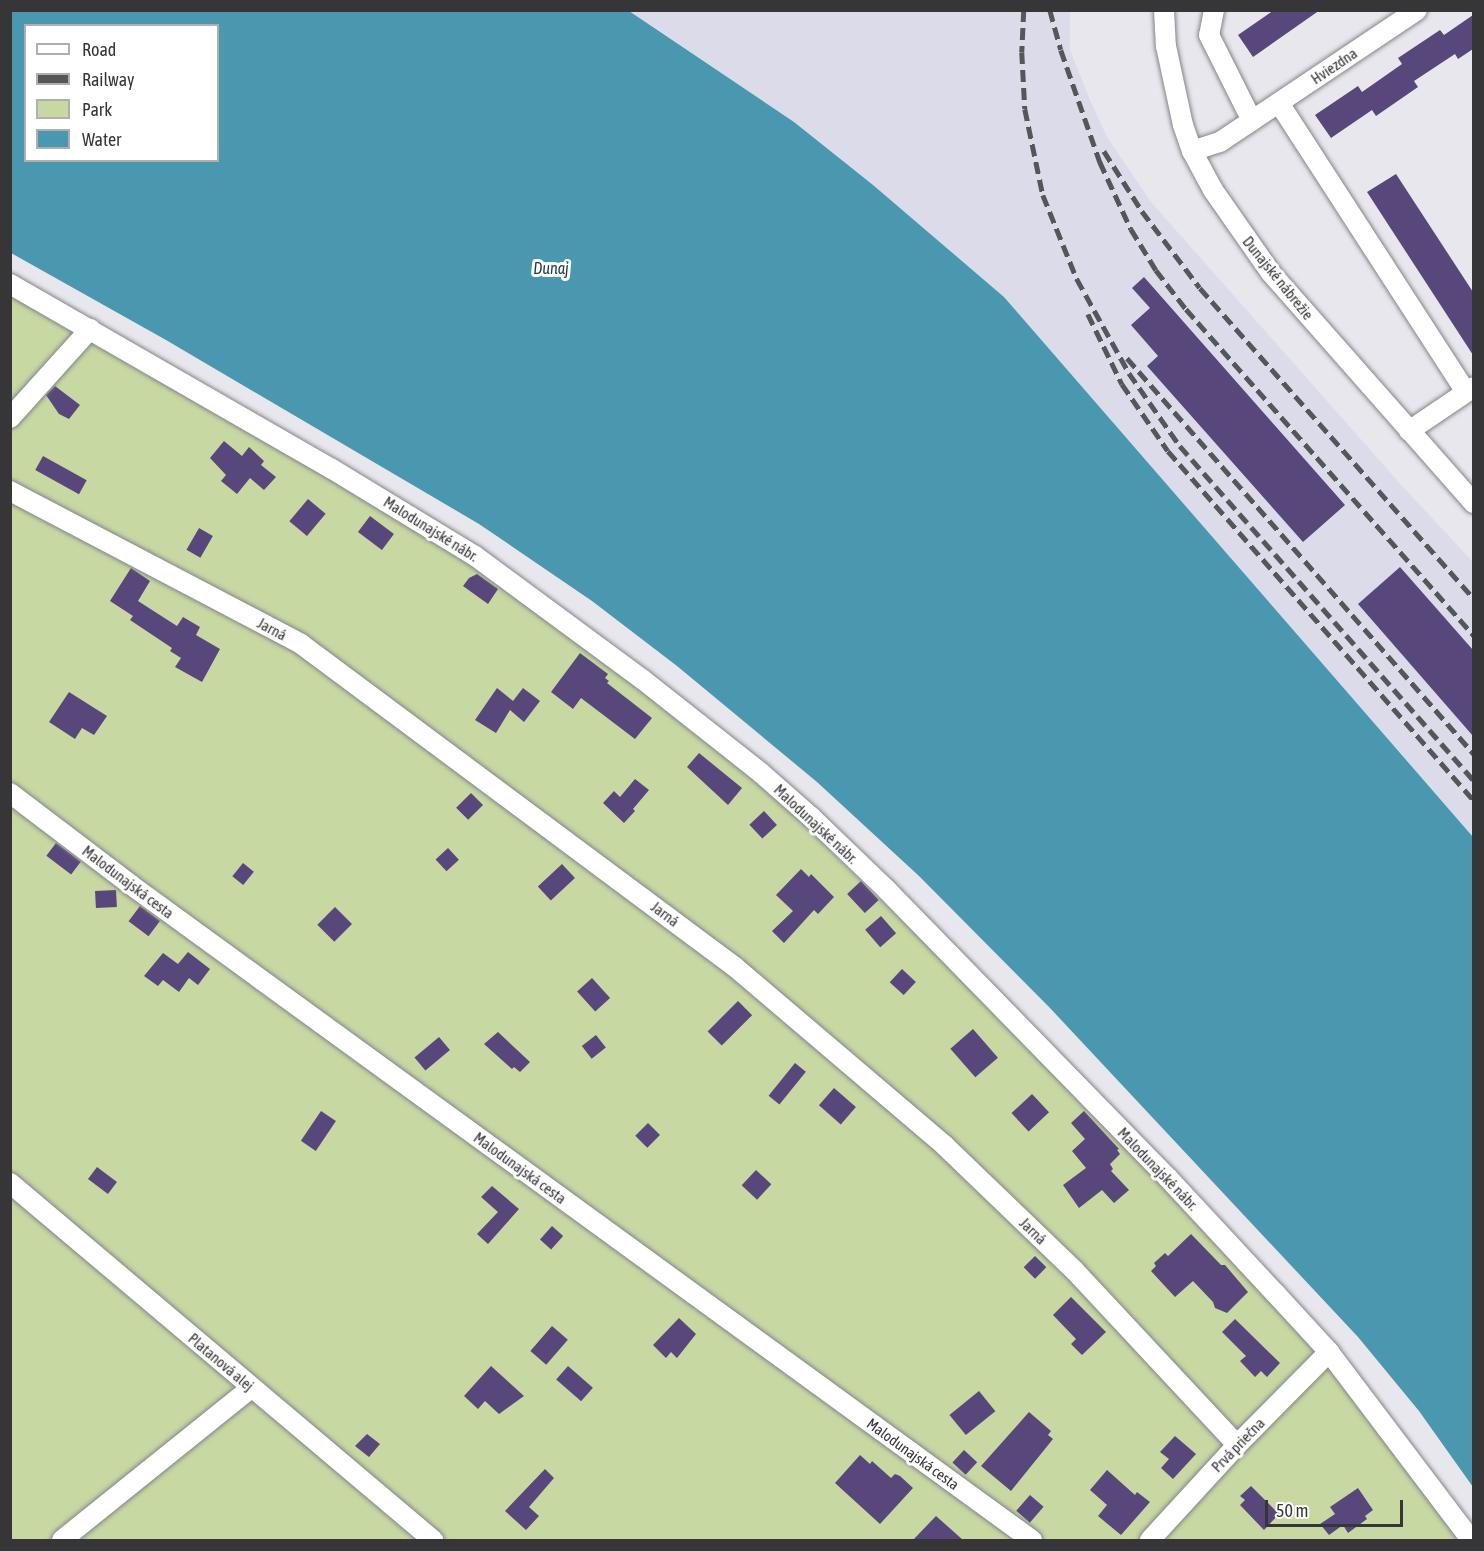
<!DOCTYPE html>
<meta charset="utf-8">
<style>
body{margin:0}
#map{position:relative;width:1484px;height:1551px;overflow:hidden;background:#e8e7ee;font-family:"Asap Condensed",sans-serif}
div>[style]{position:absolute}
.built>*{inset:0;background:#dcdbe9}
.green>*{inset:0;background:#c7d8a3}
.water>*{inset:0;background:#4a97b0}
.building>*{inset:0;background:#58477a;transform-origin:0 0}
.roads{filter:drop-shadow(0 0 2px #84848a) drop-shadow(0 0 2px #84848a)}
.minor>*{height:20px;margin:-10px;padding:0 10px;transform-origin:10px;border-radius:10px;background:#fff}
.rail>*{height:4.5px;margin-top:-2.25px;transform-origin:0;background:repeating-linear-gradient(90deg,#56565a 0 12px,transparent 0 18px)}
span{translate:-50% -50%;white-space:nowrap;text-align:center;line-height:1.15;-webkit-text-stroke:6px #fff;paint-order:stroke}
.street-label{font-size:15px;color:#363639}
.water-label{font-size:16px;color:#173b47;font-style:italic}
.frame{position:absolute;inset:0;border:12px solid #363639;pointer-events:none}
.legend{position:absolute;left:24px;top:24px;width:195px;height:138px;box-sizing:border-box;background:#fff;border:2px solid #afafb0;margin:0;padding:8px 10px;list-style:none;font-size:18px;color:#363639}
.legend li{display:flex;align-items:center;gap:12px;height:30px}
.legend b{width:30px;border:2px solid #afafb0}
.scale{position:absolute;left:1265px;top:1500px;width:138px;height:27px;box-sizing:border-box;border:3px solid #363639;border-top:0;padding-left:8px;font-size:18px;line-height:21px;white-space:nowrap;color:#363639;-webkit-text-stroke:4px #fff;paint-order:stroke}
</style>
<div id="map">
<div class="built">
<i style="clip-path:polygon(629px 11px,1070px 11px,1070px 50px,1090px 100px,1107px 137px,1151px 202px,1403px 487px,1473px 562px,1473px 837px,1004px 297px,873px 185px,794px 122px)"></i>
</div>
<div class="green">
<i style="clip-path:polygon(10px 292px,449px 546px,628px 676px,792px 813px,983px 1000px,1325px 1357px,1463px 1540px,11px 1540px)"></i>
</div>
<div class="water">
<i style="clip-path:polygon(evenodd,11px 10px,629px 11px,794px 122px,873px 185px,1004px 297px,1473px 837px,1473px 1487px,1419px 1411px,1358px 1337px,1050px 1008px,919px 876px,817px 782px,677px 666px,592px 601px,479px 524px,166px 340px,11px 253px,11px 10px,26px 26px,218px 26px,218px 160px,26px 160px,26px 26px)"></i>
</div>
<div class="building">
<i style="clip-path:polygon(1274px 10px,1320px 10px,1253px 57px,1238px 35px)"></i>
<i style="clip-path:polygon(1473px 15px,1473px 49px,1458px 59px,1455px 54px,1414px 81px,1418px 87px,1376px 116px,1372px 110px,1331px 138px,1315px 115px,1358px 86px,1362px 92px,1402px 64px,1398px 58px,1440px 30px,1444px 35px)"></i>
<i style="clip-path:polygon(1396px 174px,1473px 292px,1473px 355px,1367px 192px)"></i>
<i style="clip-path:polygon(1144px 277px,1345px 505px,1303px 542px,1147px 366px,1158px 356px,1131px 325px,1150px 308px,1132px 288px)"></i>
<i style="clip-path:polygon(55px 386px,80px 405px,69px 419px,59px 414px,46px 395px)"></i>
<i style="clip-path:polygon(224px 441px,242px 456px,249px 447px,264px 461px,261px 465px,276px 477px,264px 490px,250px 478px,237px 494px,221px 481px,226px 475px,210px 458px)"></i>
<i style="left:43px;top:456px;width:50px;height:16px;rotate:29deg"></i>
<i style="left:308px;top:499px;width:23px;height:29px;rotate:40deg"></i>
<i style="left:370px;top:516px;width:30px;height:20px;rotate:37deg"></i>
<i style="left:199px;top:528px;width:16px;height:25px;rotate:30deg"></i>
<i style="clip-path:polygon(1400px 567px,1473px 650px,1473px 736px,1358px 604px)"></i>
<i style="clip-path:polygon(131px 568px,150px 581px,138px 601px,177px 626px,183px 617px,200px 627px,196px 635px,220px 649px,202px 682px,175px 667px,181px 658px,170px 651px,172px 648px,130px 620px,133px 616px,110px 601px)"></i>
<i style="clip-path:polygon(477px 574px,498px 589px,488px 604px,463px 586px,469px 578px)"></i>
<i style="clip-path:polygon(580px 653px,608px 674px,605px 678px,609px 681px,607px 683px,652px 718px,635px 739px,581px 698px,573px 709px,551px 692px)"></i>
<i style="clip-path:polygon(497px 688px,513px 701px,523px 688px,540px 701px,524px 722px,510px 710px,496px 733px,475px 720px)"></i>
<i style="clip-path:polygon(69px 692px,107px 716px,94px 735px,82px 728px,75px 739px,49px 722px)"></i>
<i style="clip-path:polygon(699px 753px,742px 788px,728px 805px,687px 767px)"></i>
<i style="clip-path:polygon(635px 779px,649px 790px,633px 809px,635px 811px,624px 823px,603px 803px,614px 791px,620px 797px)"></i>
<i style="left:471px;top:793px;width:17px;height:21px;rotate:45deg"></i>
<i style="left:764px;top:811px;width:19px;height:20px;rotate:47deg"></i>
<i style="left:56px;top:843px;width:31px;height:16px;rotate:37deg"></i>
<i style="left:448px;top:848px;width:16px;height:17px;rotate:47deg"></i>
<i style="left:243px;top:863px;width:14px;height:17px;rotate:39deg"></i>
<i style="left:562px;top:864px;width:19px;height:33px;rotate:47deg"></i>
<i style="clip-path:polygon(801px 869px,809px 877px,811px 874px,834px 897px,818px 914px,814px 910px,784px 943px,772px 931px,793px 911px,776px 895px)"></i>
<i style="left:861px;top:881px;width:26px;height:19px;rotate:47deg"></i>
<i style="left:116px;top:890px;width:17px;height:21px;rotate:87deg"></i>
<i style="left:140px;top:906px;width:25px;height:19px;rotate:37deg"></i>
<i style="left:335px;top:907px;width:24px;height:25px;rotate:45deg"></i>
<i style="left:881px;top:916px;width:23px;height:21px;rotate:49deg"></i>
<i style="clip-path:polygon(188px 952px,210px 969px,198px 985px,189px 978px,179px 992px,163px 980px,158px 986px,144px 976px,163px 953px,178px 964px)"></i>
<i style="left:902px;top:969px;width:19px;height:18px;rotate:43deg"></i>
<i style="left:592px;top:978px;width:27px;height:20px;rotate:48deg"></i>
<i style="left:738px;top:1001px;width:20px;height:43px;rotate:45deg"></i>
<i style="left:973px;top:1029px;width:38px;height:30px;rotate:49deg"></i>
<i style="clip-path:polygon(498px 1032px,530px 1062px,520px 1072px,514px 1067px,512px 1069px,484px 1044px)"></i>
<i style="left:596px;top:1035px;width:16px;height:18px;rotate:52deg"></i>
<i style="left:439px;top:1037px;width:17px;height:32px;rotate:50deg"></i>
<i style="left:795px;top:1063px;width:14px;height:42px;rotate:39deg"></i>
<i style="left:834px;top:1088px;width:29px;height:23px;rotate:41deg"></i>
<i style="left:1032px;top:1094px;width:25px;height:28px;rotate:47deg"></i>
<i style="left:321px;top:1111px;width:18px;height:36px;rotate:34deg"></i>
<i style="clip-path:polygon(1084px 1111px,1119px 1149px,1117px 1150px,1120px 1154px,1110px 1164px,1113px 1169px,1111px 1171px,1129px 1190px,1114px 1203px,1102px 1190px,1079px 1208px,1063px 1185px,1086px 1168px,1072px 1151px,1085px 1139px,1071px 1123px)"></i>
<i style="left:648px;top:1123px;width:17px;height:18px;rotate:45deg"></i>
<i style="left:97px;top:1167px;width:25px;height:15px;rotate:37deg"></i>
<i style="left:756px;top:1170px;width:21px;height:21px;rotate:43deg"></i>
<i style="clip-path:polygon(492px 1186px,519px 1209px,488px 1244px,477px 1234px,498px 1212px,481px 1197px)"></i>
<i style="left:552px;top:1226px;width:15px;height:18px;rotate:42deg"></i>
<i style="clip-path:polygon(1191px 1234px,1221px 1265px,1225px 1265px,1248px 1292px,1227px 1313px,1215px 1308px,1213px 1302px,1193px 1281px,1175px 1297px,1151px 1271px,1156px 1266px,1154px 1263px,1165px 1253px,1168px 1256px)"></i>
<i style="left:1035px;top:1256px;width:16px;height:16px;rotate:45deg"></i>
<i style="clip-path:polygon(1071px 1297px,1106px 1332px,1082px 1355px,1071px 1344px,1076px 1339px,1053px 1315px)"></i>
<i style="clip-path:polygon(679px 1318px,696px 1334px,677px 1358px,671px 1352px,666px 1358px,653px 1345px)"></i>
<i style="clip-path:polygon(1235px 1319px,1280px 1363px,1267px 1377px,1261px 1371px,1255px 1377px,1240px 1361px,1246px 1356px,1222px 1332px)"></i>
<i style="left:552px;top:1326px;width:21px;height:33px;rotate:41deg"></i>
<i style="clip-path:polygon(491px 1366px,524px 1396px,499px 1414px,485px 1401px,478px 1409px,464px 1396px)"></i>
<i style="left:568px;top:1366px;width:33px;height:18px;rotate:41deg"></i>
<i style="left:979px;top:1391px;width:26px;height:38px;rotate:51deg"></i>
<i style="clip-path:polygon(1029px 1412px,1051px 1431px,1048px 1435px,1053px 1439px,1011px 1491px,981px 1466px)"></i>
<i style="clip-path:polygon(367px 1434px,380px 1444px,369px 1457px,355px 1446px)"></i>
<i style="clip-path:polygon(1175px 1436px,1196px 1454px,1173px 1479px,1161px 1468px,1169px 1459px,1160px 1452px)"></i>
<i style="left:964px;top:1450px;width:18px;height:17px;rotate:43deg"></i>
<i style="clip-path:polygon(860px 1455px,870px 1464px,872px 1461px,891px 1478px,895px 1474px,900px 1476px,913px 1488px,880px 1524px,835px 1483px)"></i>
<i style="clip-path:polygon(545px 1469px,554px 1478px,529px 1507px,539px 1516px,526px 1530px,505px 1511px)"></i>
<i style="clip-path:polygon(1107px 1470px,1135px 1495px,1137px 1492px,1150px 1502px,1121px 1535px,1098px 1516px,1107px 1505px,1090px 1490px)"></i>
<i style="clip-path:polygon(1251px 1486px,1279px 1514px,1264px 1530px,1240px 1505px,1245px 1500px,1240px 1496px)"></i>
<i style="clip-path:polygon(1358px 1488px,1373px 1510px,1365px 1516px,1367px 1519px,1348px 1533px,1343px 1525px,1329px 1535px,1320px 1524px,1335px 1514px,1330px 1507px)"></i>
<i style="left:1030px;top:1495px;width:18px;height:21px;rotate:41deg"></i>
<i style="clip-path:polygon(936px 1516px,963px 1540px,913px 1540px)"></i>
</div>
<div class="roads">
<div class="minor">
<i style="left:1164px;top:10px;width:36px;rotate:87deg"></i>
<i style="left:1166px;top:46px;width:81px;rotate:77.9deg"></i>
<i style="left:1183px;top:125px;width:28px;rotate:71deg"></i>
<i style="left:1192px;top:151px;width:44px;rotate:61.7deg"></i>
<i style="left:1213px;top:190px;width:101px;rotate:55.1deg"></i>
<i style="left:1271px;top:273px;width:307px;rotate:48.6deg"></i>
<i style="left:1214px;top:10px;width:25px;rotate:101deg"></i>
<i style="left:1209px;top:35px;width:96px;rotate:63.4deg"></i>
<i style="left:1279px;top:103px;width:344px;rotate:57.1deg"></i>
<i style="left:1192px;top:151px;width:29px;rotate:-18deg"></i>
<i style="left:1220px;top:142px;width:237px;rotate:-33.8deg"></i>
<i style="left:10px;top:284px;width:371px;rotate:29.9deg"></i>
<i style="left:332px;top:469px;width:167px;rotate:31.3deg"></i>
<i style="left:475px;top:556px;width:207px;rotate:36.4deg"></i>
<i style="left:642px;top:679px;width:152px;rotate:38.3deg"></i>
<i style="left:761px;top:773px;width:67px;rotate:41.3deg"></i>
<i style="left:811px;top:817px;width:104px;rotate:43.8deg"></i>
<i style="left:886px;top:889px;width:404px;rotate:45.7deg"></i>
<i style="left:1168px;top:1178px;width:157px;rotate:47.1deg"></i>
<i style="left:1275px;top:1293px;width:80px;rotate:47.5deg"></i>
<i style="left:1329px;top:1352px;width:236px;rotate:52.9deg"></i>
<i style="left:10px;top:418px;width:120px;rotate:-48deg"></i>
<i style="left:1409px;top:431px;width:78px;rotate:-34.1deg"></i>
<i style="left:10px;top:491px;width:329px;rotate:27.7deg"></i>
<i style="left:301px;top:644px;width:541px;rotate:36.66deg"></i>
<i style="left:735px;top:967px;width:276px;rotate:40.4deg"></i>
<i style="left:945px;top:1146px;width:179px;rotate:43.9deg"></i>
<i style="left:1074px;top:1270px;width:239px;rotate:47deg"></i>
<i style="left:10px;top:793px;width:152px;rotate:37.2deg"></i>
<i style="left:131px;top:885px;width:1114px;rotate:36.02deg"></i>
<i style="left:10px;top:1183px;width:554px;rotate:40.16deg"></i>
<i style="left:62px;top:1540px;width:243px;rotate:-38.8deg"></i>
<i style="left:1150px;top:1540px;width:129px;rotate:-47.5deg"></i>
<i style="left:1237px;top:1445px;width:131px;rotate:-45.3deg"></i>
</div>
</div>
<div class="rail">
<i style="left:1024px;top:10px;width:42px;rotate:92.7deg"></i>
<i style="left:1022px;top:52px;width:57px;rotate:87deg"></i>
<i style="left:1025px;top:109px;width:88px;rotate:78.2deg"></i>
<i style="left:1043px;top:195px;width:91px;rotate:68deg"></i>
<i style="left:1077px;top:279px;width:107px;rotate:61deg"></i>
<i style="left:1129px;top:373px;width:89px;rotate:55.1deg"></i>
<i style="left:1180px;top:446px;width:446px;rotate:48.7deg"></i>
<i style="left:1050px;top:10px;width:41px;rotate:74.6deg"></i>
<i style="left:1061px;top:50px;width:119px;rotate:70.8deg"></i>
<i style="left:1100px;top:162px;width:74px;rotate:65.2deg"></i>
<i style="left:1131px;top:229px;width:48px;rotate:58.6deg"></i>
<i style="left:1156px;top:270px;width:49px;rotate:52.4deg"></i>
<i style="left:1186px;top:309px;width:436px;rotate:48.6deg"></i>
<i style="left:1104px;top:151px;width:71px;rotate:57.7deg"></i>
<i style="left:1142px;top:211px;width:96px;rotate:53deg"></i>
<i style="left:1200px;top:288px;width:414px;rotate:48.6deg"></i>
<i style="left:1088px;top:314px;width:78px;rotate:64.1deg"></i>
<i style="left:1122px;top:384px;width:81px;rotate:55.5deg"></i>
<i style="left:1168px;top:451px;width:465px;rotate:48.8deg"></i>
<i style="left:1127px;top:358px;width:527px;rotate:48.77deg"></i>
</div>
<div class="street-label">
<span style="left:1334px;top:66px;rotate:-34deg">Hviezdna</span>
<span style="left:1278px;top:278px;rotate:51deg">Dunajské nábrežie</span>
<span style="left:431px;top:529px;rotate:32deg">Malodunajské nábr.</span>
<span style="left:272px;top:629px;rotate:28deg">Jarná</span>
<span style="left:816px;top:824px;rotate:43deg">Malodunajské nábr.</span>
<span style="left:128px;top:882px;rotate:37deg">Malodunajská cesta</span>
<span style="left:665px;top:914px;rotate:37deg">Jarná</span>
<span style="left:520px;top:1168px;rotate:36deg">Malodunajská cesta</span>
<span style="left:1158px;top:1169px;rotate:46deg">Malodunajské nábr.</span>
<span style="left:1033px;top:1231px;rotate:44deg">Jarná</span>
<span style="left:221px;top:1362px;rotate:40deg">Platanová alej</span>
<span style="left:1238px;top:1445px;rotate:-46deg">Prvá priečna</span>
<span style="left:913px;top:1454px;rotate:36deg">Malodunajská cesta</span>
</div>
<div class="water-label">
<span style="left:551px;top:268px">Dunaj</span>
</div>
<div class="frame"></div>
<ul class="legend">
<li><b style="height:8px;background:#fff"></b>Road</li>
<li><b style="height:8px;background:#56565a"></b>Railway</li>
<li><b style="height:16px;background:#c7d8a3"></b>Park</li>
<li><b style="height:16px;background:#4a97b0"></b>Water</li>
</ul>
<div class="scale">50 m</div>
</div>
